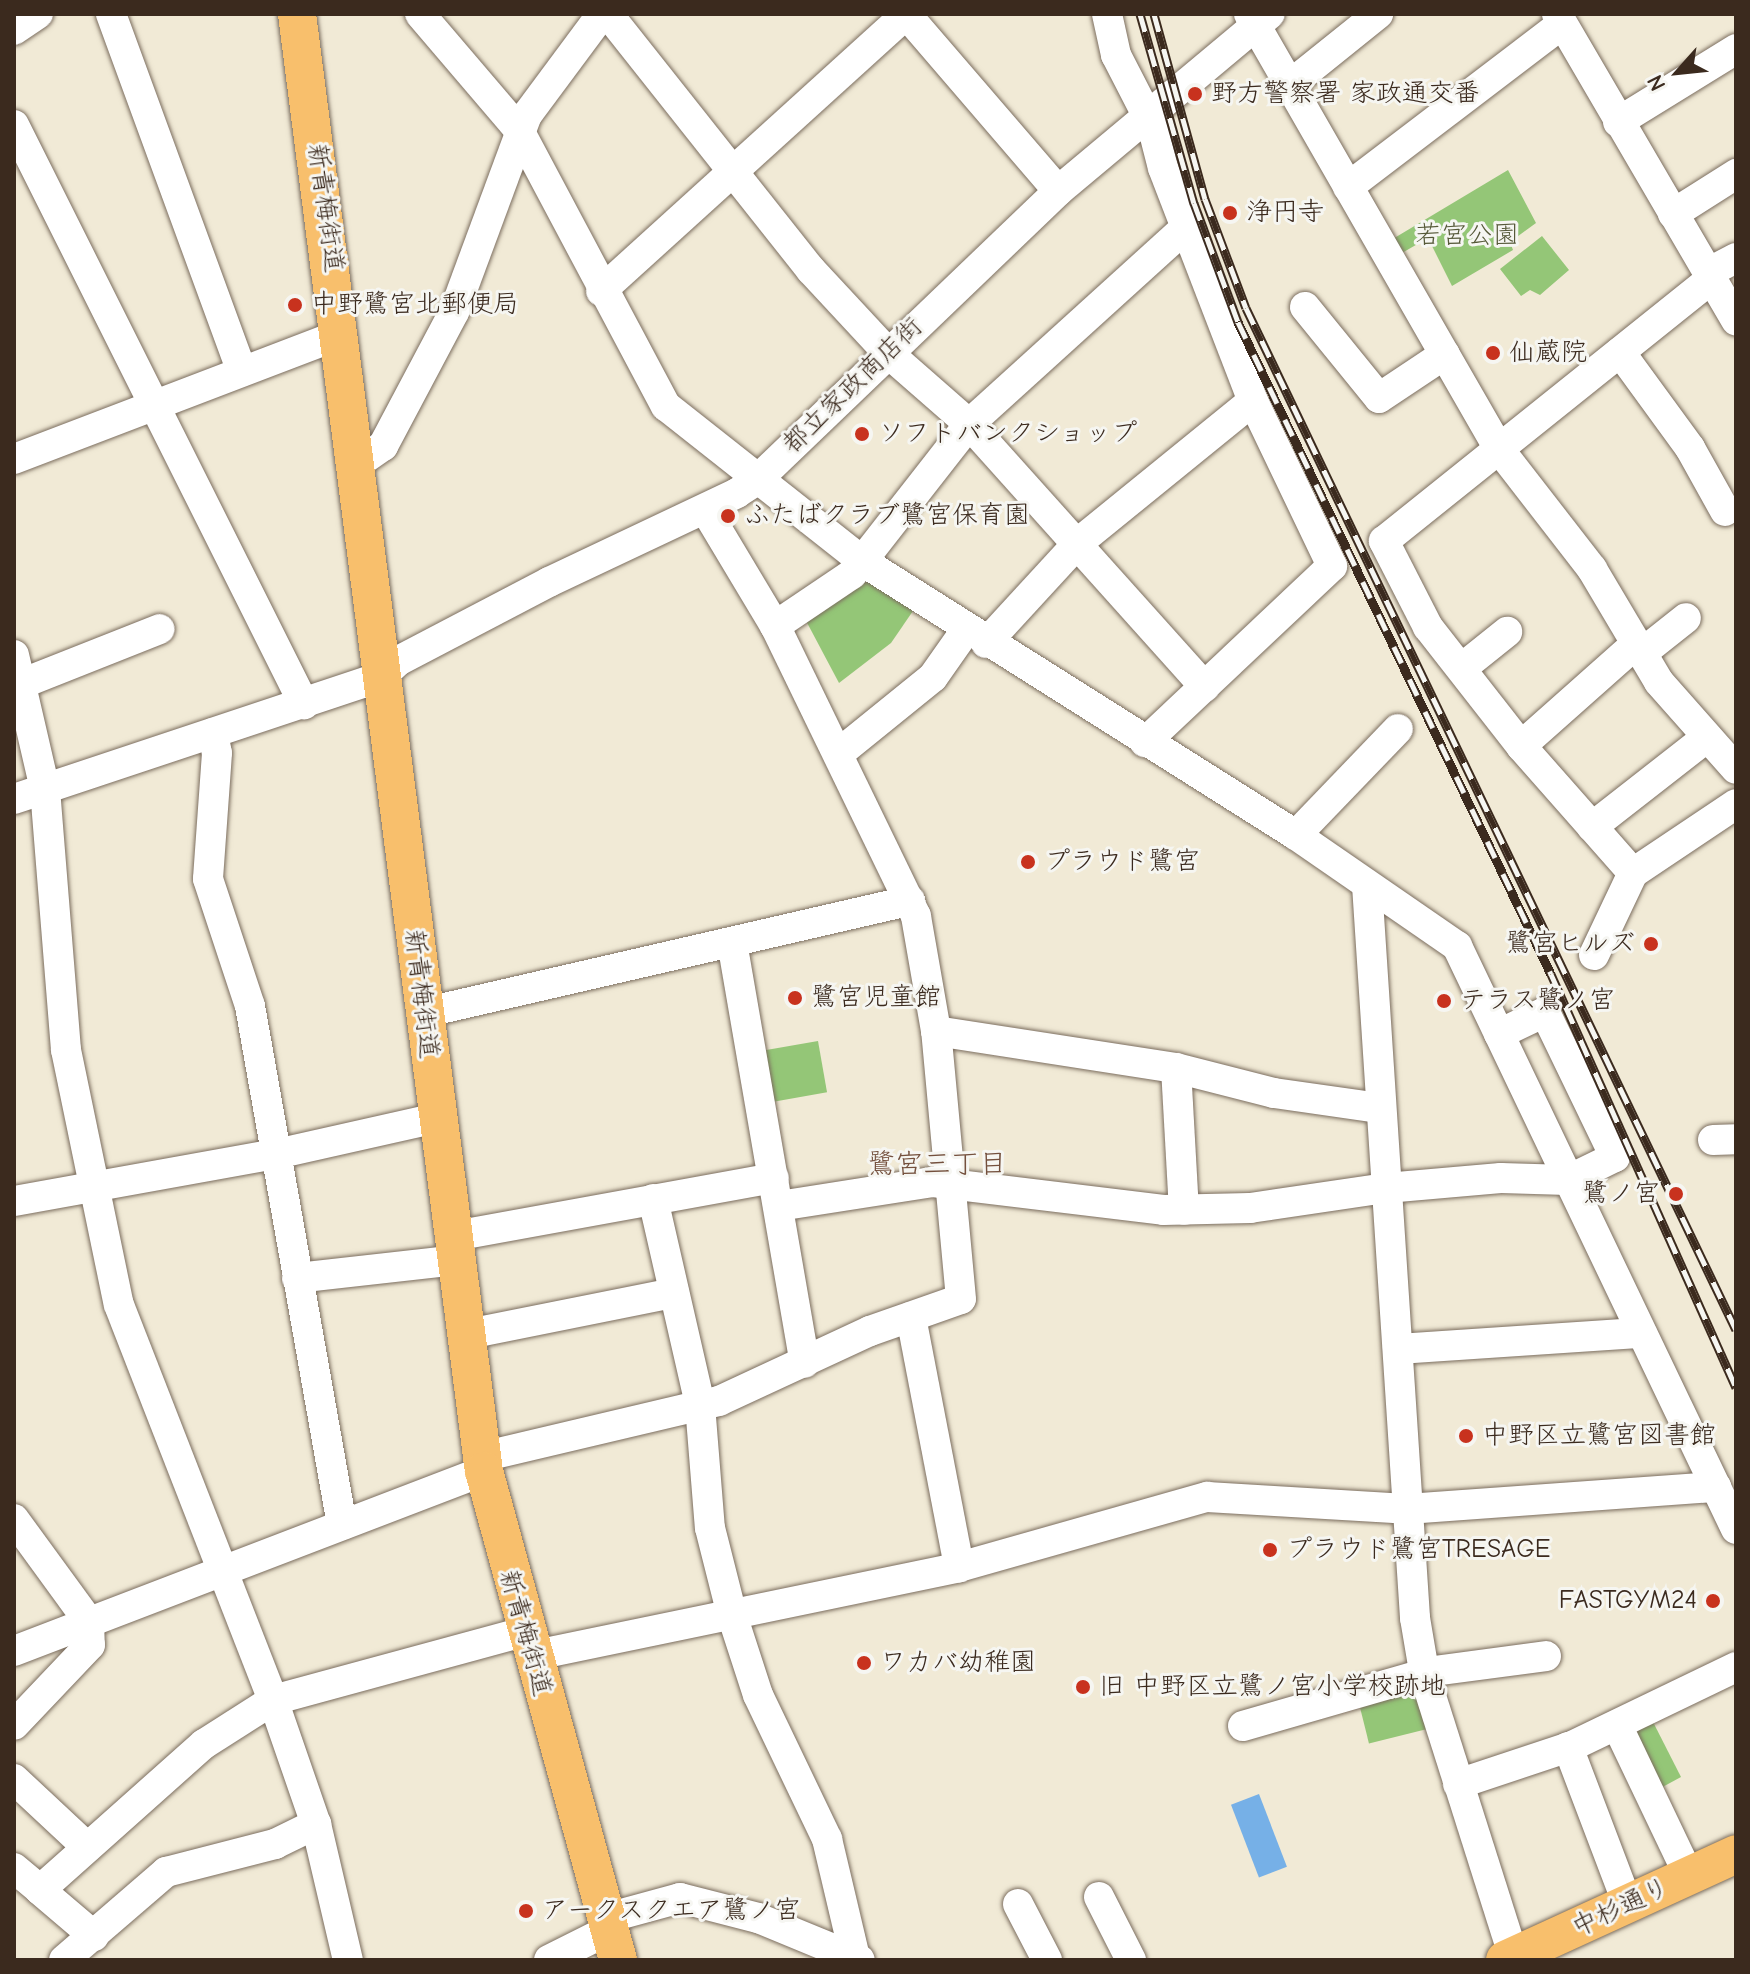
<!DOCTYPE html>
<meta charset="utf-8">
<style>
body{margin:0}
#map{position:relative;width:1750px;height:1974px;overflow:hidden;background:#f1ead6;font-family:"Comic Neue","Klee One",sans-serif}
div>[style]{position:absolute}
.green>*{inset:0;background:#94c677;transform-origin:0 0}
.water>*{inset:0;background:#76b0e7;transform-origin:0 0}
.roads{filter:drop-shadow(0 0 2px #7b6d5e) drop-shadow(0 0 2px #7b6d5e)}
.minor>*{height:30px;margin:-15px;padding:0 15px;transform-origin:15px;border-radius:15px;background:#fff}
.major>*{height:38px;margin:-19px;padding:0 19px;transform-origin:19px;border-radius:19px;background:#f8bf6c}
.rail>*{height:9px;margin-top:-4.5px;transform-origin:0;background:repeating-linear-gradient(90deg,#f6f6f2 0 18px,#3b2a1e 0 36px);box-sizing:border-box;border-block:2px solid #3b2a1e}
.dots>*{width:22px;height:22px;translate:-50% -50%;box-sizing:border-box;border:4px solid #f6f6f2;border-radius:50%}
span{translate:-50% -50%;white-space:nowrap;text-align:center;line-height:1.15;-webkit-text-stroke:6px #f6f6f2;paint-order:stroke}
.poi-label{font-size:26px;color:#3b2a1e}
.left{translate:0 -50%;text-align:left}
.right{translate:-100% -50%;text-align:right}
.street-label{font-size:26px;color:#3b2a1e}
.park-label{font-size:26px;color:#565939}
.neighbourhood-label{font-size:28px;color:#74503d}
.frame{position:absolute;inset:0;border:16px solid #3b2a1e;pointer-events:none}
.north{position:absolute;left:1638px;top:32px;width:80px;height:80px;-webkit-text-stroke:6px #f6f6f2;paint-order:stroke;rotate:243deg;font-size:22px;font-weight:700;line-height:32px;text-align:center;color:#3b2a1e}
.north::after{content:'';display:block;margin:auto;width:28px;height:36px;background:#3b2a1e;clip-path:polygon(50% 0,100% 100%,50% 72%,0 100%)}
</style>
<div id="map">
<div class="green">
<i style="clip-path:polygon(1508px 170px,1536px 223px,1510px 242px,1513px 250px,1452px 286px,1428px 238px,1395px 257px,1386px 243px)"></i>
<i style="clip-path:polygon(1542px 236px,1569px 270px,1540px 295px,1530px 290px,1521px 296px,1500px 269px)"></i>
<i style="clip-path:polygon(866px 575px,915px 608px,891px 643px,839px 683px,804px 617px)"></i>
<i style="left:818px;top:1041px;width:52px;height:60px;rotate:80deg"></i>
<i style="left:1418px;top:1688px;width:42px;height:61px;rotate:76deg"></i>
<i style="clip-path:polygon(1651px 1718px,1681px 1777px,1657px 1790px,1632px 1727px)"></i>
</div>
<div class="water">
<i style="left:1259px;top:1794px;width:78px;height:30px;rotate:69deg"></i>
</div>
<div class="roads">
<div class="minor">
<i style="left:111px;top:14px;width:379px;rotate:69.9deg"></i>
<i style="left:420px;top:14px;width:153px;rotate:49.5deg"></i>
<i style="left:519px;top:130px;width:313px;rotate:62deg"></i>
<i style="left:666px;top:406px;width:250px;rotate:38.3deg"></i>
<i style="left:862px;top:561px;width:513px;rotate:32.27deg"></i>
<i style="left:1296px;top:835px;width:196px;rotate:34.6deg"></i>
<i style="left:1457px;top:946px;width:646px;rotate:64.43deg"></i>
<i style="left:608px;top:14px;width:327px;rotate:51.6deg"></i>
<i style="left:811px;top:270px;width:113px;rotate:47.1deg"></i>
<i style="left:888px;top:353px;width:108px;rotate:41.2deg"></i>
<i style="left:969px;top:424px;width:353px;rotate:48.1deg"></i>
<i style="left:906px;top:14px;width:233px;rotate:49.3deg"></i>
<i style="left:1107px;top:14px;width:42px;rotate:77.6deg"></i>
<i style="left:1116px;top:55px;width:79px;rotate:62.8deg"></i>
<i style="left:1152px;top:125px;width:44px;rotate:75.7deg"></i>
<i style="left:1163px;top:168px;width:250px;rotate:68.9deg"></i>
<i style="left:1253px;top:401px;width:183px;rotate:64.4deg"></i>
<i style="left:1332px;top:566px;width:257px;rotate:136.7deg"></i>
<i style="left:1249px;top:14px;width:502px;rotate:60.11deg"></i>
<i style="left:1499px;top:449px;width:152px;rotate:52.2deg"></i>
<i style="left:1592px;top:569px;width:131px;rotate:59.3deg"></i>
<i style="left:1659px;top:682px;width:116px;rotate:48.5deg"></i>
<i style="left:1557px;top:14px;width:355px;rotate:59.7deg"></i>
<i style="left:14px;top:30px;width:29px;rotate:-34deg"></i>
<i style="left:1291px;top:84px;width:112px;rotate:-38.8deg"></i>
<i style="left:1618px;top:122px;width:139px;rotate:-31.7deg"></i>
<i style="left:14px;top:125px;width:648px;rotate:63.4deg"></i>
<i style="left:1348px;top:187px;width:268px;rotate:-37.3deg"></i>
<i style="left:1673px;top:214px;width:75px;rotate:-32.4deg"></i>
<i style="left:601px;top:291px;width:412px;rotate:-42.2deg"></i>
<i style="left:1305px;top:307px;width:117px;rotate:50.9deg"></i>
<i style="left:1379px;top:398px;width:79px;rotate:-33.7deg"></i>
<i style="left:1620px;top:352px;width:119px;rotate:53.9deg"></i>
<i style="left:1690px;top:448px;width:72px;rotate:60.9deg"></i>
<i style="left:14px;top:459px;width:351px;rotate:-20.9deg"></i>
<i style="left:357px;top:464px;width:32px;rotate:-35deg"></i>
<i style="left:383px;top:446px;width:152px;rotate:-62.1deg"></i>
<i style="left:454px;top:312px;width:210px;rotate:-69.7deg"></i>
<i style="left:527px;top:115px;width:126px;rotate:-53.4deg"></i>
<i style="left:775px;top:626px;width:93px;rotate:-34deg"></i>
<i style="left:852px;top:574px;width:190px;rotate:-52deg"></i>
<i style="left:969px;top:424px;width:293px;rotate:-42.2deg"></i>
<i style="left:986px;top:643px;width:136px;rotate:-47.4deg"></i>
<i style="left:1078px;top:543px;width:225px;rotate:-39.1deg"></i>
<i style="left:1642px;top:653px;width:56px;rotate:-38.5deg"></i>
<i style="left:14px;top:655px;width:138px;rotate:77deg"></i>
<i style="left:45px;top:789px;width:262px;rotate:85.4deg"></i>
<i style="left:66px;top:1050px;width:260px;rotate:78.3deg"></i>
<i style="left:119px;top:1305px;width:424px;rotate:68.7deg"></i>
<i style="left:273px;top:1700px;width:131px;rotate:70.9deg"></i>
<i style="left:316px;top:1824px;width:140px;rotate:76.8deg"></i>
<i style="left:1462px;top:668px;width:58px;rotate:-38.7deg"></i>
<i style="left:21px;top:684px;width:149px;rotate:-21.6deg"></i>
<i style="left:213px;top:733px;width:20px;rotate:79deg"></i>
<i style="left:217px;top:753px;width:126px;rotate:94.1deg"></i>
<i style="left:208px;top:879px;width:134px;rotate:71.7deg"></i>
<i style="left:250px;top:1006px;width:527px;rotate:79.95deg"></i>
<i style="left:1521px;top:746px;width:154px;rotate:-41.6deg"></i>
<i style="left:838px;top:754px;width:122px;rotate:-39deg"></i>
<i style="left:933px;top:677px;width:57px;rotate:-54.9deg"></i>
<i style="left:14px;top:799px;width:387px;rotate:-18.4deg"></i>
<i style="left:381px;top:677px;width:23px;rotate:-43deg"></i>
<i style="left:398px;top:661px;width:170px;rotate:-27.6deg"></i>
<i style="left:549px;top:582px;width:208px;rotate:-25.3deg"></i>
<i style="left:737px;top:493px;width:24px;rotate:-33deg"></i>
<i style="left:757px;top:480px;width:417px;rotate:-43.8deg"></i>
<i style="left:1058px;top:191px;width:276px;rotate:-39.9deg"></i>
<i style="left:1592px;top:827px;width:146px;rotate:-38deg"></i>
<i style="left:1296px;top:835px;width:147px;rotate:-46.1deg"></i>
<i style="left:1633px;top:873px;width:169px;rotate:-131.4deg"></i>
<i style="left:1521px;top:746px;width:151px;rotate:-128deg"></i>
<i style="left:1428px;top:627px;width:97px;rotate:-117.1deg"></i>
<i style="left:1384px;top:541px;width:419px;rotate:-38.7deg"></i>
<i style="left:1711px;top:279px;width:13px;rotate:-61deg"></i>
<i style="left:1717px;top:268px;width:21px;rotate:-28deg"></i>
<i style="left:1367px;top:885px;width:735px;rotate:86.25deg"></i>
<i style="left:1415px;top:1618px;width:60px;rotate:80.4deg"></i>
<i style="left:1425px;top:1677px;width:297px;rotate:72.4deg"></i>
<i style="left:732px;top:942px;width:427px;rotate:80.2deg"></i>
<i style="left:1594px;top:955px;width:91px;rotate:-64.6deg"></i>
<i style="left:1633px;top:873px;width:124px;rotate:-33.8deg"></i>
<i style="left:423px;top:1013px;width:500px;rotate:-13deg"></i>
<i style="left:936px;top:1031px;width:243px;rotate:8.8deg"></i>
<i style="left:1176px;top:1068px;width:101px;rotate:14.3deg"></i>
<i style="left:1274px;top:1093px;width:107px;rotate:8.1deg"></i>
<i style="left:1176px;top:1068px;width:142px;rotate:86.8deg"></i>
<i style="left:1713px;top:1140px;width:23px;rotate:-2deg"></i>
<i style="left:653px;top:1199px;width:211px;rotate:77.1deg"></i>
<i style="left:700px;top:1405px;width:123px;rotate:85.4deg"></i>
<i style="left:710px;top:1528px;width:90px;rotate:75.8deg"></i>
<i style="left:732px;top:1615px;width:84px;rotate:72deg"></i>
<i style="left:758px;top:1695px;width:160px;rotate:64.4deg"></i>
<i style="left:827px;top:1839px;width:121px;rotate:76.7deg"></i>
<i style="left:14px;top:1201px;width:266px;rotate:-10.2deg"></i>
<i style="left:276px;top:1154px;width:165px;rotate:-12.6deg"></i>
<i style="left:779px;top:1206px;width:156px;rotate:-8.9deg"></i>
<i style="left:933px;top:1182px;width:232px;rotate:6.9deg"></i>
<i style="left:1163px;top:1210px;width:87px;rotate:-1.3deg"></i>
<i style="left:1250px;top:1208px;width:137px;rotate:-8.4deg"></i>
<i style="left:1386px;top:1188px;width:115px;rotate:-5deg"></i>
<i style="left:1501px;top:1178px;width:67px;rotate:1.7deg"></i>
<i style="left:1568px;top:1180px;width:52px;rotate:-26.1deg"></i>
<i style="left:1615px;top:1157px;width:161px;rotate:-115.8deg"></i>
<i style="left:1545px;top:1012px;width:51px;rotate:154.4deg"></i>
<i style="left:454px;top:1236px;width:325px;rotate:-10.3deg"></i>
<i style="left:297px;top:1278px;width:161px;rotate:-6.4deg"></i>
<i style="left:911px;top:1317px;width:255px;rotate:79.1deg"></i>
<i style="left:468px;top:1334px;width:210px;rotate:-11.3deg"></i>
<i style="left:1398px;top:1349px;width:244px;rotate:-3.8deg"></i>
<i style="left:482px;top:1457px;width:244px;rotate:-13.3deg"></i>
<i style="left:719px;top:1401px;width:166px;rotate:-24.9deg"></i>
<i style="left:870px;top:1331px;width:96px;rotate:-19.4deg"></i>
<i style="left:961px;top:1299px;width:269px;rotate:-95.3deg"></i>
<i style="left:936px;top:1031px;width:117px;rotate:-99.9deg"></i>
<i style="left:916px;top:916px;width:322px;rotate:-115.9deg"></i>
<i style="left:775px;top:626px;width:136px;rotate:-120.9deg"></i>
<i style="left:14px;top:1519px;width:127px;rotate:53.9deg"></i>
<i style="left:89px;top:1622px;width:23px;rotate:88deg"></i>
<i style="left:90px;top:1645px;width:110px;rotate:133.5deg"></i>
<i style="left:14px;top:1651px;width:503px;rotate:-20.96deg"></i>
<i style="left:531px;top:1656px;width:437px;rotate:-11.7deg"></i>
<i style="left:959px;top:1567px;width:258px;rotate:-15.8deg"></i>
<i style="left:1207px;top:1497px;width:200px;rotate:3.4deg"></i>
<i style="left:1407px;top:1509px;width:310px;rotate:-4.1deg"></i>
<i style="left:1617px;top:1725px;width:167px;rotate:64.5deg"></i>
<i style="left:1243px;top:1726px;width:199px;rotate:-16.1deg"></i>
<i style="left:1434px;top:1671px;width:113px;rotate:-7.6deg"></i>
<i style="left:1568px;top:1747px;width:169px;rotate:69.2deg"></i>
<i style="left:14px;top:1779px;width:100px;rotate:43deg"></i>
<i style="left:1458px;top:1784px;width:120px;rotate:-18.4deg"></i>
<i style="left:1572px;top:1746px;width:182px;rotate:-25.7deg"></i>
<i style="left:14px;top:1868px;width:34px;rotate:40deg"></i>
<i style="left:1099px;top:1897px;width:71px;rotate:63.1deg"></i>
<i style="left:1018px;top:1904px;width:63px;rotate:62.6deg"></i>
<i style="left:607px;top:1918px;width:76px;rotate:-15.3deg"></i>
<i style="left:680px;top:1898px;width:81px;rotate:14.4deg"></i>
<i style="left:758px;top:1918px;width:110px;rotate:22.4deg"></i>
<i style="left:94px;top:1936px;width:71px;rotate:-139.6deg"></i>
<i style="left:40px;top:1890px;width:220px;rotate:-41.7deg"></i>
<i style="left:204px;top:1744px;width:82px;rotate:-32.5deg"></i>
<i style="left:273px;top:1700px;width:260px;rotate:-15.2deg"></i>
<i style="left:64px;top:1960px;width:135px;rotate:-40.8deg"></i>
<i style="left:166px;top:1872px;width:113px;rotate:-14.4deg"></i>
<i style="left:275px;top:1844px;width:46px;rotate:-26deg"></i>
<i style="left:549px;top:1960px;width:67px;rotate:-26.6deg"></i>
</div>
<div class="major">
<i style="left:297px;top:14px;width:1469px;rotate:82.69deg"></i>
<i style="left:484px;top:1471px;width:507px;rotate:74.68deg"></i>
<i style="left:1505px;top:1960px;width:254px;rotate:-24.6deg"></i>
</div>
</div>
<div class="rail">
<i style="left:1140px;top:14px;width:197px;rotate:74.1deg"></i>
<i style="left:1194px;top:203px;width:127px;rotate:69.7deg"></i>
<i style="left:1238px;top:322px;width:723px;rotate:64.36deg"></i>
<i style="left:1551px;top:974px;width:453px;rotate:65.9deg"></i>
<i style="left:1154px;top:14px;width:192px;rotate:74.6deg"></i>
<i style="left:1205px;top:199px;width:116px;rotate:69.4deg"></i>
<i style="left:1246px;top:308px;width:1133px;rotate:64.38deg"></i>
</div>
<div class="dots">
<i style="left:1195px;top:94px;background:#c8321e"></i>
<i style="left:1230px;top:213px;background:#c8321e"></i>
<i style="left:295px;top:305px;background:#c8321e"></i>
<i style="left:1493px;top:353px;background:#c8321e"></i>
<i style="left:862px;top:434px;background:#c8321e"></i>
<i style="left:728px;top:516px;background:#c8321e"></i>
<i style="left:1028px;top:862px;background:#c8321e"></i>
<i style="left:1651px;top:944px;background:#c8321e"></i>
<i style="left:795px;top:998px;background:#c8321e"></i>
<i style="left:1444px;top:1001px;background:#c8321e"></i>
<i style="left:1676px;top:1194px;background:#c8321e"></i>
<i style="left:1466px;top:1436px;background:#c8321e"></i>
<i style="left:1270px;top:1550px;background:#c8321e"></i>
<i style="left:1713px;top:1601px;background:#c8321e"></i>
<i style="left:864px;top:1663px;background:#c8321e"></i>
<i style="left:1083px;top:1687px;background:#c8321e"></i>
<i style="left:526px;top:1911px;background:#c8321e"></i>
</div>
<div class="poi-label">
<span class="left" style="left:1211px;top:94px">野方警察署 家政通交番</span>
<span class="left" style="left:1246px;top:213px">浄円寺</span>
<span class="left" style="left:311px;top:305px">中野鷺宮北郵便局</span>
<span class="left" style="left:1509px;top:353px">仙蔵院</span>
<span class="left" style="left:878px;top:434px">ソフトバンクショップ</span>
<span class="left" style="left:744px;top:516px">ふたばクラブ鷺宮保育園</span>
<span class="left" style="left:1044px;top:862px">プラウド鷺宮</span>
<span class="right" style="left:1635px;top:944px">鷺宮ヒルズ</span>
<span class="left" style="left:811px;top:998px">鷺宮児童館</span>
<span class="left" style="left:1460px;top:1001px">テラス鷺ノ宮</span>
<span class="right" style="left:1660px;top:1194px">鷺ノ宮</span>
<span class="left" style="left:1482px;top:1436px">中野区立鷺宮図書館</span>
<span class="left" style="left:1286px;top:1550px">プラウド鷺宮TRESAGE</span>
<span class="right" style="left:1697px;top:1601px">FASTGYM24</span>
<span class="left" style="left:880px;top:1663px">ワカバ幼稚園</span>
<span class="left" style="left:1099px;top:1687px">旧 中野区立鷺ノ宮小学校跡地</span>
<span class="left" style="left:542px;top:1911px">アークスクエア鷺ノ宮</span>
</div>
<div class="street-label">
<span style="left:325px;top:208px;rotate:82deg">新青梅街道</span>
<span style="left:853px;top:386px;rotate:-44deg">都立家政商店街</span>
<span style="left:421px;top:994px;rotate:83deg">新青梅街道</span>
<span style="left:525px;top:1633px;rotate:74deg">新青梅街道</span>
<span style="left:1621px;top:1908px;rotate:-25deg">中杉通り</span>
</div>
<div class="park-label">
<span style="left:1467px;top:236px">若宮公園</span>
</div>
<div class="neighbourhood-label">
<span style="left:937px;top:1164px">鷺宮三丁目</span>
</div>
<div class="frame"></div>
<div class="north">N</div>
</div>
